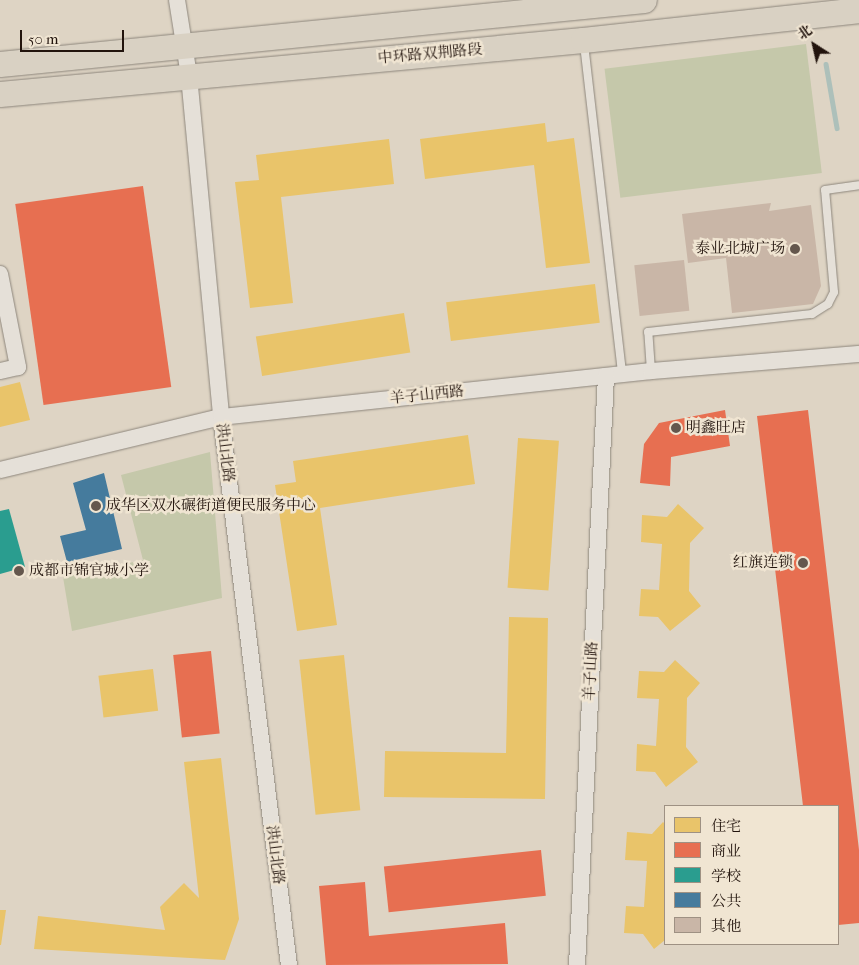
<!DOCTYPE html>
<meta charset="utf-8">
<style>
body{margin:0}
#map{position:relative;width:859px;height:965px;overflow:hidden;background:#ded4c4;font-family:"IM FELL French Canon","Noto Serif SC",serif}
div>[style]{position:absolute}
.green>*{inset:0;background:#c5c8aa;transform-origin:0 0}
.homes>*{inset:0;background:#e9c46a;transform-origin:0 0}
.shops>*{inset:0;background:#e76f51;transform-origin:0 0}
.schools>*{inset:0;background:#2a9d8f}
.public>*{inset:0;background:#457b9d}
.stream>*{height:4.5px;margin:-2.25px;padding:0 2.25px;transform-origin:2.25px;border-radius:2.25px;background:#adc0ba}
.building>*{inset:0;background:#c9b6a7;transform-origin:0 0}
.roads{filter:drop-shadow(0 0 1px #8d867c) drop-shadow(0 0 1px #8d867c)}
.service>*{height:8px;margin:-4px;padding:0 4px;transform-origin:4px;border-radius:4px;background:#e5e0d8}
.minor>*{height:16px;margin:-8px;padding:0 8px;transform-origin:8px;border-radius:8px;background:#e5e0d8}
.primary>*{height:25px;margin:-12.5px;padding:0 12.5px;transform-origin:12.5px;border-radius:12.5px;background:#d9d1c3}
.dots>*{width:14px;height:14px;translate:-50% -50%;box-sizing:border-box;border:2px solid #f0e5d2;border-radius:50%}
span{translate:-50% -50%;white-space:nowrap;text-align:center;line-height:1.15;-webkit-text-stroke:5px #f0e5d2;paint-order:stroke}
.street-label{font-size:15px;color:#22140d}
.poi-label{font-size:15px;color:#22140d}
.right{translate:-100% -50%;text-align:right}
.left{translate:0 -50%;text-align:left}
.legend{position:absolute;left:664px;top:805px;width:175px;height:140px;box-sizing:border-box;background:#f0e5d2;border:1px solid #9e9183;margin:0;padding:6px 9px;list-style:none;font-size:15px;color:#22140d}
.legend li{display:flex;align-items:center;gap:10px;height:25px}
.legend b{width:25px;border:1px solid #9e9183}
.north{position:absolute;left:789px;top:20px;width:50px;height:50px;-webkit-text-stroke:4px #f0e5d2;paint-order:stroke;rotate:325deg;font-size:14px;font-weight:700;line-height:20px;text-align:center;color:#22140d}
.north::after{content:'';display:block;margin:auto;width:18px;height:22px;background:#22140d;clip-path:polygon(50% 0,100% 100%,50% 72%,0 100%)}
.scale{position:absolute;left:20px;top:30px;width:104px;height:22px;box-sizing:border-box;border:2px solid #22140d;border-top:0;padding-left:6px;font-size:15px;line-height:18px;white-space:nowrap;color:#22140d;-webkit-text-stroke:4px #f0e5d2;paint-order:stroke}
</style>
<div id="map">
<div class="green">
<i style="left:806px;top:44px;width:130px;height:203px;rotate:83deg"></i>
<i style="clip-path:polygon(210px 452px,222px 598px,72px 631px,63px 577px,143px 560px,121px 475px)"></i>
</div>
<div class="homes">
<i style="clip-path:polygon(545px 123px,547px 142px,574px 138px,590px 263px,546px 268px,534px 165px,425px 179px,420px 139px)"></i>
<i style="clip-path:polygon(389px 139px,394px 184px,281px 197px,293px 303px,250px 308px,235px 182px,259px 180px,256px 155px)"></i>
<i style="left:595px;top:284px;width:39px;height:150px;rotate:83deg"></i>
<i style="left:404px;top:313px;width:40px;height:150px;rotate:81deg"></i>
<i style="clip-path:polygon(20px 382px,30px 420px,0 427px,0 387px)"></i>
<i style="clip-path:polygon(468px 435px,475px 484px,320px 508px,337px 625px,297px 631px,275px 485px,296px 482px,293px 461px)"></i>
<i style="left:518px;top:438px;width:41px;height:150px;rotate:4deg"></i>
<i style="clip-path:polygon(678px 504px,704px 528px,690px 543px,689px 591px,701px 606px,670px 631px,658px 617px,639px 616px,641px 589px,659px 590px,662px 544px,641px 542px,642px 515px,667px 517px)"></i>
<i style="clip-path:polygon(509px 617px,548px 618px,545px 799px,384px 797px,385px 751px,506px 753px)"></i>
<i style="left:344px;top:655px;width:156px;height:45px;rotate:84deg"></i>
<i style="clip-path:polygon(675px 660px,700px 683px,687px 698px,686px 747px,698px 762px,666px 787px,655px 772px,636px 771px,637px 744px,656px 746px,659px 699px,637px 698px,639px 671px,664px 672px)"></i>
<i style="left:153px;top:669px;width:42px;height:55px;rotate:83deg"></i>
<i style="clip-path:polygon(221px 758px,239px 919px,225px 960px,34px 949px,38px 916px,165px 930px,160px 907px,184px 883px,199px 898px,184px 762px)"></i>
<i style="clip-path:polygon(663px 822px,665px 824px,665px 940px,654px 949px,643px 934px,624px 933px,626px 906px,644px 907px,647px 861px,625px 860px,627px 832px,652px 834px)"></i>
<i style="clip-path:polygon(0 910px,6px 910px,1px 945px,0 945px)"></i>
</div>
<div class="shops">
<i style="left:143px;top:186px;width:203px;height:129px;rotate:82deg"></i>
<i style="clip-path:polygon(725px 410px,730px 446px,671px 457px,670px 486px,640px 483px,644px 444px,659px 423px)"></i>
<i style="clip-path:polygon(808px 410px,859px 850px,859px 923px,838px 925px,838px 806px,803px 806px,757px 416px)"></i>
<i style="left:211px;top:651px;width:83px;height:38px;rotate:84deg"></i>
<i style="left:541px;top:850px;width:46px;height:158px;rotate:84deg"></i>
<i style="clip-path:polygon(365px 882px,369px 936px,505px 923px,508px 964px,326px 965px,319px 886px)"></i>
</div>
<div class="schools">
<i style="clip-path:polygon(9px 509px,25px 567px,0 574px,0 511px)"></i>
</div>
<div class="public">
<i style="clip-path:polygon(104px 473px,122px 549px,67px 562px,60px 536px,86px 530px,73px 483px)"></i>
</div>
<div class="stream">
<i style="left:826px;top:64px;width:65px;rotate:80.2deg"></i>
</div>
<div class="building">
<i style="clip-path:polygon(771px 203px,769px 211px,811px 205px,821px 286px,813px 304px,732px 313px,726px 258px,688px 263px,682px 214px)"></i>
<i style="left:684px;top:260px;width:51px;height:50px;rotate:84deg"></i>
</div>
<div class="roads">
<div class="service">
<i style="left:584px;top:44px;width:332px;rotate:83.4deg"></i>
<i style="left:651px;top:371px;width:39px;rotate:-94deg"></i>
<i style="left:648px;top:332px;width:165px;rotate:-6.3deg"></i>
<i style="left:812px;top:314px;width:19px;rotate:-32deg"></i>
<i style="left:828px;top:304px;width:13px;rotate:-63deg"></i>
<i style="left:834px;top:292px;width:102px;rotate:-95deg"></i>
<i style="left:825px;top:190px;width:34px;rotate:-8deg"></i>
</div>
<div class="minor">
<i style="left:177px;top:0;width:77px;rotate:81deg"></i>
<i style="left:189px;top:76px;width:342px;rotate:84.6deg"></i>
<i style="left:221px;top:417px;width:552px;rotate:82.93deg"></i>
<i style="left:0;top:274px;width:95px;rotate:79deg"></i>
<i style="left:18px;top:367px;width:18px;rotate:167deg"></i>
<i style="left:0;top:470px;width:227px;rotate:-13.5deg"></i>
<i style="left:221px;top:417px;width:432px;rotate:-6.1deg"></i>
<i style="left:651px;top:371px;width:209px;rotate:-4.7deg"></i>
<i style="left:577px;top:965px;width:590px;rotate:-87.18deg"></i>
</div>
<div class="primary">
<i style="left:0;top:64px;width:647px;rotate:-5.68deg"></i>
<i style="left:0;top:94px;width:585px;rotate:-5.29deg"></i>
<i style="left:583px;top:40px;width:278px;rotate:-6.2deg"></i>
</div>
</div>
<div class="dots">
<i style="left:795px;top:249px;background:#64574d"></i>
<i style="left:676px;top:428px;background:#64574d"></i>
<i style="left:96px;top:506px;background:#64574d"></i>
<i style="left:803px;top:563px;background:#64574d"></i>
<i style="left:19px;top:571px;background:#64574d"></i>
</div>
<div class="street-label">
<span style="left:430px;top:54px;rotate:-5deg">中环路双荆路段</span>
<span style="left:427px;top:395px;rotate:-6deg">羊子山西路</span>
<span style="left:225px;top:453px;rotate:83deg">洪山北路</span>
<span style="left:591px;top:671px;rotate:-87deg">羊子山路</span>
<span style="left:275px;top:855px;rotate:83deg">洪山北路</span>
</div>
<div class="poi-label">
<span class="right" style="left:785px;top:249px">泰业北城广场</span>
<span class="left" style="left:686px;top:428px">明鑫旺店</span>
<span class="left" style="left:106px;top:506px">成华区双水碾街道便民服务中心</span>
<span class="right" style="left:793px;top:563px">红旗连锁</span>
<span class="left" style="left:29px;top:571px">成都市锦官城小学</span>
</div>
<ul class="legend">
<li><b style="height:14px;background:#e9c46a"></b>住宅</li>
<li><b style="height:14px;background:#e76f51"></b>商业</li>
<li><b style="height:14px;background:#2a9d8f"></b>学校</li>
<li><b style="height:14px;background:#457b9d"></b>公共</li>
<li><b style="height:14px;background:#c9b6a7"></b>其他</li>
</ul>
<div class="north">北</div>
<div class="scale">50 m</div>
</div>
